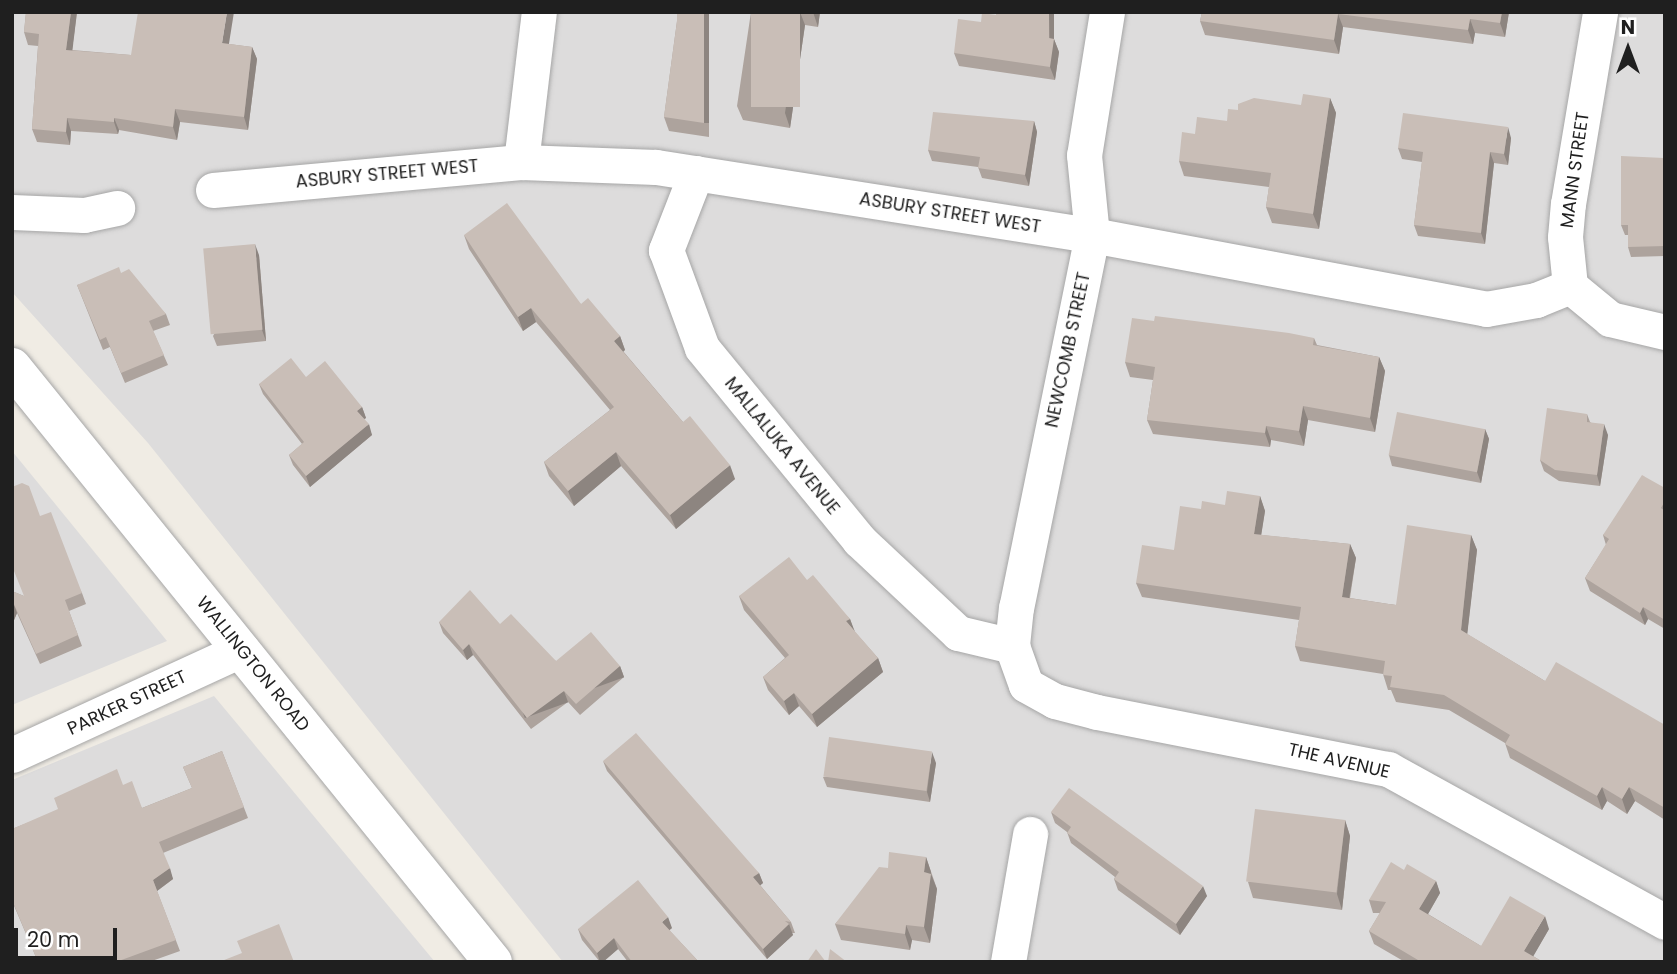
<!DOCTYPE html>
<style>
body{margin:0}
#map{position:relative;width:1677px;height:974px;overflow:hidden;background:#f0ece4;font-family:Poppins,sans-serif}
div>[style]{position:absolute}
.residential>*{inset:0;background:#dddcdc}
.roads{filter:drop-shadow(0 0 2px #a6a6a6) drop-shadow(0 0 2px #a6a6a6)}
.minor>*{height:35px;margin:-17.5px;padding:0 17.5px;transform-origin:17.5px;border-radius:17.5px;background:#fff}
.tertiary>*{height:38px;margin:-19px;padding:0 19px;transform-origin:19px;border-radius:19px;background:#fff}
.wall>*{inset:0;background:#ada39d}
.shaded-wall>*{inset:0;background:#8d8580;transform-origin:0 0}
.building>*{inset:0;background:#c9beb7;transform-origin:0 0}
span{translate:-50% -50%;white-space:nowrap;text-align:center;line-height:1.15;-webkit-text-stroke:5px #fff;paint-order:stroke}
.street-label{font-size:18px;color:#1f1f1f}
.frame{position:absolute;inset:0;border:14px solid #1f1f1f;pointer-events:none}
.north{position:absolute;left:1593px;top:14px;width:70px;height:70px;-webkit-text-stroke:5px #fff;paint-order:stroke;rotate:0deg;font-size:19px;font-weight:700;line-height:28px;text-align:center;color:#1f1f1f}
.north::after{content:'';display:block;margin:auto;width:24px;height:32px;background:#1f1f1f;clip-path:polygon(50% 0,100% 100%,50% 72%,0 100%)}
.scale{position:absolute;left:14px;top:928px;width:103px;height:32px;box-sizing:border-box;border:4px solid #1f1f1f;border-top:0;padding-left:9px;font-size:21px;line-height:24px;white-space:nowrap;color:#1f1f1f;-webkit-text-stroke:5px #fff;paint-order:stroke}
</style>
<div id="map">
<div class="residential">
<i style="clip-path:polygon(12px 12px,1665px 12px,1665px 962px,563px 962px,148px 443px,12px 292px)"></i>
<i style="clip-path:polygon(12px 451px,167px 641px,12px 705px)"></i>
<i style="clip-path:polygon(214px 696px,435px 962px,12px 962px,12px 780px)"></i>
</div>
<div class="roads">
<div class="minor">
<i style="left:1107px;top:12px;width:145px;rotate:99.1deg"></i>
<i style="left:1084px;top:155px;width:80px;rotate:84.3deg"></i>
<i style="left:1092px;top:235px;width:380px;rotate:101.5deg"></i>
<i style="left:1016px;top:607px;width:39px;rotate:96deg"></i>
<i style="left:1012px;top:646px;width:41px;rotate:70.3deg"></i>
<i style="left:1026px;top:685px;width:33px;rotate:29deg"></i>
<i style="left:1055px;top:701px;width:43px;rotate:14.7deg"></i>
<i style="left:1097px;top:712px;width:297px;rotate:11.1deg"></i>
<i style="left:1388px;top:769px;width:316px;rotate:28.9deg"></i>
<i style="left:521px;top:162px;width:151px;rotate:-83.2deg"></i>
<i style="left:696px;top:173px;width:83px;rotate:111.3deg"></i>
<i style="left:666px;top:250px;width:104px;rotate:69.8deg"></i>
<i style="left:702px;top:348px;width:248px;rotate:50.7deg"></i>
<i style="left:859px;top:540px;width:136px;rotate:43.2deg"></i>
<i style="left:958px;top:633px;width:56px;rotate:13.5deg"></i>
<i style="left:213px;top:190px;width:309px;rotate:-5.2deg"></i>
<i style="left:521px;top:162px;width:135px;rotate:2.1deg"></i>
<i style="left:656px;top:167px;width:441px;rotate:8.9deg"></i>
<i style="left:1092px;top:235px;width:401px;rotate:10.6deg"></i>
<i style="left:1486px;top:309px;width:51px;rotate:-10.2deg"></i>
<i style="left:1536px;top:300px;width:37px;rotate:-22deg"></i>
<i style="left:12px;top:212px;width:72px;rotate:2.4deg"></i>
<i style="left:84px;top:215px;width:34px;rotate:-12deg"></i>
<i style="left:1570px;top:286px;width:49px;rotate:-95.8deg"></i>
<i style="left:1565px;top:237px;width:33px;rotate:-85deg"></i>
<i style="left:1568px;top:204px;width:195px;rotate:-80.5deg"></i>
<i style="left:1570px;top:286px;width:52px;rotate:39.5deg"></i>
<i style="left:1610px;top:319px;width:57px;rotate:13.3deg"></i>
<i style="left:12px;top:755px;width:253px;rotate:-24.7deg"></i>
<i style="left:1008px;top:962px;width:130px;rotate:-80.2deg"></i>
</div>
<div class="tertiary">
<i style="left:12px;top:367px;width:765px;rotate:51.05deg"></i>
</div>
</div>
<div class="wall">
<i style="clip-path:polygon(26px 12px,77px 12px,72px 50px,131px 55px,229px 44px,252px 47px,257px 59px,248px 130px,180px 122px,177px 140px,119px 130px,118px 134px,71px 131px,70px 145px,37px 142px,32px 129px,38px 46px,28px 45px,24px 32px)"></i>
<i style="clip-path:polygon(709px 12px,709px 137px,669px 131px,664px 117px,677px 21px)"></i>
<i style="clip-path:polygon(751px 12px,820px 12px,818px 27px,805px 25px,790px 128px,743px 120px,737px 106px)"></i>
<i style="clip-path:polygon(996px 12px,1054px 12px,1054px 39px,1059px 52px,1055px 80px,959px 66px,954px 53px,981px 22px,996px 15px)"></i>
<i style="clip-path:polygon(1202px 12px,1509px 12px,1505px 37px,1475px 33px,1473px 44px,1343px 27px,1339px 54px,1205px 35px,1200px 21px)"></i>
<i style="clip-path:polygon(1330px 98px,1336px 113px,1319px 229px,1272px 223px,1266px 207px,1269px 187px,1184px 176px,1179px 161px,1195px 134px,1227px 121px,1238px 110px,1301px 105px)"></i>
<i style="clip-path:polygon(1034px 121px,1037px 132px,1029px 186px,982px 178px,978px 167px,932px 161px,928px 150px)"></i>
<i style="clip-path:polygon(1511px 138px,1508px 165px,1494px 163px,1485px 244px,1418px 236px,1414px 225px,1422px 162px,1402px 159px,1398px 148px)"></i>
<i style="clip-path:polygon(1665px 159px,1665px 256px,1631px 257px,1628px 247px,1628px 235px,1625px 235px,1621px 225px)"></i>
<i style="clip-path:polygon(464px 235px,581px 304px,620px 336px,625px 350px,623px 351px,683px 422px,735px 479px,676px 529px,621px 466px,574px 506px,549px 476px,544px 462px,610px 410px,536px 322px,523px 331px,469px 249px)"></i>
<i style="clip-path:polygon(259px 255px,266px 341px,217px 346px,213px 336px)"></i>
<i style="clip-path:polygon(121px 273px,166px 314px,170px 325px,153px 331px,168px 365px,125px 383px,110px 347px,103px 350px,77px 285px)"></i>
<i style="clip-path:polygon(1314px 338px,1317px 345px,1379px 357px,1385px 371px,1375px 432px,1308px 420px,1304px 446px,1271px 440px,1270px 447px,1153px 434px,1147px 420px,1153px 380px,1130px 377px,1125px 362px)"></i>
<i style="clip-path:polygon(306px 377px,362px 407px,366px 418px,364px 419px,372px 435px,310px 487px,293px 465px,289px 455px,302px 444px,263px 394px,259px 384px)"></i>
<i style="clip-path:polygon(1587px 414px,1590px 422px,1608px 435px,1600px 486px,1559px 481px,1544px 471px,1540px 460px)"></i>
<i style="clip-path:polygon(1485px 429px,1489px 439px,1481px 483px,1392px 466px,1389px 455px)"></i>
<i style="clip-path:polygon(1665px 488px,1665px 629px,1648px 619px,1645px 625px,1590px 591px,1585px 578px,1606px 545px,1603px 535px)"></i>
<i style="clip-path:polygon(1260px 496px,1265px 511px,1261px 535px,1350px 544px,1356px 558px,1350px 598px,1396px 605px,1471px 535px,1477px 550px,1467px 634px,1545px 681px,1665px 725px,1665px 820px,1635px 801px,1627px 814px,1607px 801px,1602px 810px,1510px 758px,1505px 743px,1449px 710px,1396px 702px,1391px 690px,1388px 690px,1383px 674px,1300px 661px,1295px 646px,1299px 620px,1142px 597px,1136px 583px,1174px 550px,1201px 509px,1225px 505px)"></i>
<i style="clip-path:polygon(40px 516px,82px 593px,86px 604px,69px 611px,82px 646px,40px 664px,17px 613px,12px 625px,12px 591px,24px 596px)"></i>
<i style="clip-path:polygon(807px 580px,850px 619px,854px 631px,878px 658px,883px 672px,817px 727px,799px 706px,789px 715px,768px 690px,763px 677px,785px 658px,744px 610px,739px 596px)"></i>
<i style="clip-path:polygon(439px 622px,500px 624px,556px 661px,620px 666px,624px 677px,580px 715px,568px 702px,531px 729px,473px 655px,467px 660px,443px 633px)"></i>
<i style="clip-path:polygon(222px 751px,248px 818px,163px 853px,173px 879px,157px 891px,180px 951px,149px 962px,38px 962px,12px 901px,12px 829px,123px 785px,142px 808px,192px 788px,183px 767px)"></i>
<i style="clip-path:polygon(603px 761px,759px 873px,763px 883px,760px 885px,791px 922px,795px 933px,792px 933px,793px 935px,767px 959px,607px 771px)"></i>
<i style="clip-path:polygon(936px 763px,930px 802px,827px 787px,823px 777px)"></i>
<i style="clip-path:polygon(1051px 812px,1207px 896px,1180px 935px,1118px 890px,1114px 879px,1115px 877px,1071px 843px,1067px 832px,1055px 823px)"></i>
<i style="clip-path:polygon(1345px 820px,1350px 836px,1342px 910px,1253px 898px,1248px 882px)"></i>
<i style="clip-path:polygon(926px 857px,937px 889px,930px 943px,912px 940px,910px 950px,841px 940px,835px 924px,888px 868px)"></i>
<i style="clip-path:polygon(1404px 870px,1436px 881px,1440px 893px,1428px 914px,1481px 946px,1549px 929px,1533px 956px,1543px 962px,1405px 962px,1374px 944px,1369px 931px,1380px 913px,1373px 913px,1369px 900px)"></i>
<i style="clip-path:polygon(672px 928px,669px 930px,699px 962px,628px 962px,618px 949px,603px 962px,600px 962px,582px 940px,578px 929px)"></i>
</div>
<div class="shaded-wall">
<i style="clip-path:polygon(71px 12px,77px 12px,71px 62px,66px 50px)"></i>
<i style="clip-path:polygon(227px 12px,234px 12px,227px 56px,222px 43px)"></i>
<i style="left:704px;top:12px;width:5px;height:111px"></i>
<i style="clip-path:polygon(800px 12px,805px 25px,790px 128px,785px 113px)"></i>
<i style="clip-path:polygon(813px 12px,820px 12px,818px 27px)"></i>
<i style="clip-path:polygon(1049px 12px,1054px 12px,1054px 42px,1054px 39px,1059px 52px,1055px 80px,1050px 67px)"></i>
<i style="clip-path:polygon(1502px 12px,1509px 12px,1505px 37px,1500px 23px)"></i>
<i style="clip-path:polygon(1338px 14px,1343px 27px,1339px 54px,1334px 40px)"></i>
<i style="clip-path:polygon(1470px 19px,1475px 33px,1473px 44px,1468px 30px)"></i>
<i style="clip-path:polygon(252px 47px,257px 59px,248px 130px,244px 117px)"></i>
<i style="clip-path:polygon(1330px 98px,1336px 113px,1319px 229px,1313px 214px)"></i>
<i style="clip-path:polygon(175px 109px,180px 122px,177px 140px,173px 127px)"></i>
<i style="clip-path:polygon(67px 118px,71px 131px,70px 145px,66px 132px)"></i>
<i style="clip-path:polygon(114px 118px,119px 130px,118px 134px,114px 122px)"></i>
<i style="clip-path:polygon(1034px 121px,1037px 132px,1029px 186px,1025px 175px)"></i>
<i style="clip-path:polygon(1508px 127px,1511px 138px,1508px 165px,1504px 154px)"></i>
<i style="clip-path:polygon(1490px 152px,1494px 163px,1485px 244px,1481px 233px)"></i>
<i style="clip-path:polygon(255px 244px,259px 255px,266px 341px,262px 330px)"></i>
<i style="clip-path:polygon(531px 308px,536px 322px,523px 331px,518px 317px)"></i>
<i style="clip-path:polygon(620px 336px,625px 350px,620px 355px,614px 341px)"></i>
<i style="clip-path:polygon(1379px 357px,1385px 371px,1375px 432px,1370px 418px)"></i>
<i style="clip-path:polygon(1303px 406px,1308px 420px,1304px 446px,1299px 431px)"></i>
<i style="clip-path:polygon(362px 407px,366px 418px,361px 421px,357px 411px)"></i>
<i style="clip-path:polygon(369px 424px,372px 435px,310px 487px,306px 476px)"></i>
<i style="clip-path:polygon(1604px 424px,1608px 435px,1600px 486px,1597px 475px)"></i>
<i style="clip-path:polygon(1266px 426px,1271px 440px,1270px 447px,1265px 433px)"></i>
<i style="clip-path:polygon(1485px 429px,1489px 439px,1481px 483px,1477px 472px)"></i>
<i style="clip-path:polygon(616px 452px,621px 466px,574px 506px,568px 491px)"></i>
<i style="clip-path:polygon(730px 465px,735px 479px,676px 529px,670px 515px)"></i>
<i style="clip-path:polygon(1260px 496px,1265px 511px,1259px 549px,1254px 534px)"></i>
<i style="clip-path:polygon(1471px 535px,1477px 550px,1466px 645px,1461px 630px)"></i>
<i style="clip-path:polygon(1350px 544px,1356px 558px,1347px 611px,1342px 597px)"></i>
<i style="clip-path:polygon(13px 602px,17px 613px,12px 625px,12px 605px)"></i>
<i style="clip-path:polygon(1643px 607px,1648px 619px,1645px 625px,1640px 613px)"></i>
<i style="clip-path:polygon(850px 619px,855px 632px,846px 621px)"></i>
<i style="clip-path:polygon(469px 644px,473px 655px,467px 660px,463px 650px)"></i>
<i style="clip-path:polygon(878px 658px,883px 672px,817px 727px,812px 714px)"></i>
<i style="left:620px;top:666px;width:12px;height:58px;rotate:70deg"></i>
<i style="left:564px;top:691px;width:12px;height:46px;rotate:70deg"></i>
<i style="clip-path:polygon(794px 693px,799px 706px,789px 715px,784px 701px)"></i>
<i style="clip-path:polygon(932px 752px,936px 763px,930px 802px,927px 792px)"></i>
<i style="clip-path:polygon(1602px 787px,1607px 801px,1602px 810px,1597px 796px)"></i>
<i style="clip-path:polygon(1629px 787px,1635px 801px,1627px 814px,1622px 799px)"></i>
<i style="clip-path:polygon(1345px 820px,1350px 836px,1342px 910px,1337px 894px)"></i>
<i style="clip-path:polygon(926px 857px,931px 872px,931px 876px,931px 874px,937px 889px,930px 943px,924px 927px,924px 872px)"></i>
<i style="clip-path:polygon(170px 868px,173px 879px,157px 891px,153px 880px)"></i>
<i style="clip-path:polygon(759px 873px,763px 883px,757px 888px,753px 877px)"></i>
<i style="clip-path:polygon(1436px 881px,1440px 893px,1424px 921px,1419px 909px)"></i>
<i style="clip-path:polygon(1203px 886px,1207px 896px,1180px 935px,1176px 924px)"></i>
<i style="clip-path:polygon(1545px 916px,1549px 929px,1530px 962px,1524px 951px)"></i>
<i style="clip-path:polygon(668px 917px,672px 928px,666px 933px,662px 922px)"></i>
<i style="clip-path:polygon(789px 924px,793px 935px,767px 959px,763px 949px)"></i>
<i style="clip-path:polygon(906px 925px,912px 940px,910px 950px,905px 934px)"></i>
<i style="clip-path:polygon(614px 938px,618px 949px,603px 962px,600px 962px,597px 953px)"></i>
</div>
<div class="building">
<i style="clip-path:polygon(26px 12px,71px 12px,66px 50px,131px 55px,138px 12px,227px 12px,222px 43px,252px 47px,244px 117px,175px 109px,173px 127px,114px 118px,114px 122px,67px 118px,66px 132px,32px 129px,39px 34px,24px 32px)"></i>
<i style="clip-path:polygon(677px 12px,704px 12px,704px 123px,664px 117px,677px 21px)"></i>
<i style="left:751px;top:12px;width:49px;height:95px"></i>
<i style="clip-path:polygon(996px 12px,1049px 12px,1049px 38px,1054px 39px,1050px 67px,954px 53px,958px 19px,981px 22px,982px 13px,996px 15px)"></i>
<i style="clip-path:polygon(1202px 12px,1502px 12px,1500px 23px,1470px 19px,1468px 30px,1338px 14px,1334px 40px,1200px 21px)"></i>
<i style="clip-path:polygon(1303px 94px,1330px 98px,1313px 214px,1266px 207px,1271px 173px,1179px 161px,1182px 132px,1195px 134px,1197px 117px,1227px 121px,1228px 109px,1238px 110px,1238px 104px,1254px 98px,1301px 105px)"></i>
<i style="clip-path:polygon(933px 112px,1034px 121px,1025px 175px,978px 168px,980px 157px,928px 150px)"></i>
<i style="clip-path:polygon(1403px 113px,1508px 127px,1504px 154px,1490px 152px,1481px 233px,1414px 225px,1423px 152px,1398px 148px)"></i>
<i style="clip-path:polygon(1621px 156px,1664px 158px,1665px 246px,1628px 247px,1628px 225px,1621px 225px)"></i>
<i style="clip-path:polygon(507px 203px,581px 304px,588px 298px,620px 336px,614px 341px,683px 422px,690px 416px,730px 465px,670px 515px,616px 452px,568px 491px,544px 462px,614px 407px,531px 308px,518px 317px,464px 235px)"></i>
<i style="left:255px;top:244px;width:86px;height:52px;rotate:85deg"></i>
<i style="clip-path:polygon(119px 267px,121px 273px,129px 269px,166px 314px,149px 321px,164px 355px,121px 373px,106px 337px,100px 340px,77px 285px)"></i>
<i style="clip-path:polygon(1155px 316px,1289px 333px,1314px 338px,1313px 345px,1379px 357px,1370px 418px,1303px 406px,1299px 431px,1266px 426px,1265px 433px,1147px 420px,1155px 367px,1125px 362px,1132px 318px,1154px 321px)"></i>
<i style="clip-path:polygon(291px 358px,306px 377px,325px 361px,362px 407px,357px 411px,369px 424px,306px 476px,289px 455px,304px 442px,259px 384px)"></i>
<i style="clip-path:polygon(1547px 408px,1587px 414px,1587px 422px,1604px 424px,1597px 475px,1555px 470px,1540px 460px)"></i>
<i style="left:1397px;top:412px;width:90px;height:44px;rotate:11deg"></i>
<i style="clip-path:polygon(1642px 475px,1665px 488px,1665px 501px,1661px 508px,1665px 511px,1665px 620px,1643px 607px,1640px 613px,1585px 578px,1609px 539px,1603px 535px)"></i>
<i style="clip-path:polygon(22px 483px,29px 486px,40px 516px,51px 512px,82px 593px,65px 600px,78px 635px,36px 654px,13px 602px,12px 605px,12px 591px,24px 596px,12px 566px,12px 487px)"></i>
<i style="clip-path:polygon(1227px 491px,1260px 496px,1254px 534px,1350px 544px,1342px 597px,1396px 605px,1407px 525px,1471px 535px,1461px 630px,1545px 681px,1556px 662px,1665px 725px,1665px 808px,1629px 787px,1622px 799px,1602px 787px,1597px 796px,1505px 744px,1510px 735px,1444px 695px,1390px 687px,1392px 676px,1383px 675px,1385px 661px,1295px 646px,1301px 607px,1136px 583px,1142px 545px,1174px 550px,1180px 506px,1201px 509px,1202px 501px,1225px 505px)"></i>
<i style="clip-path:polygon(789px 557px,807px 580px,813px 575px,850px 619px,846px 621px,878px 658px,812px 714px,794px 693px,784px 701px,763px 677px,789px 655px,739px 596px)"></i>
<i style="clip-path:polygon(470px 590px,500px 624px,511px 614px,556px 661px,591px 632px,620px 666px,576px 704px,564px 691px,527px 718px,469px 644px,463px 650px,439px 622px)"></i>
<i style="clip-path:polygon(636px 733px,759px 873px,753px 877px,791px 922px,785px 921px,789px 924px,763px 949px,603px 761px)"></i>
<i style="left:829px;top:737px;width:104px;height:40px;rotate:8deg"></i>
<i style="clip-path:polygon(222px 751px,244px 807px,159px 842px,170px 868px,153px 880px,176px 940px,116px 962px,38px 962px,12px 900px,12px 829px,58px 809px,54px 798px,117px 769px,123px 785px,132px 781px,142px 808px,192px 788px,183px 767px)"></i>
<i style="clip-path:polygon(1069px 788px,1203px 886px,1176px 924px,1114px 879px,1119px 872px,1067px 833px,1071px 827px,1051px 812px)"></i>
<i style="left:1255px;top:809px;width:91px;height:73px;rotate:7deg"></i>
<i style="clip-path:polygon(889px 852px,926px 857px,924px 872px,931px 874px,924px 927px,906px 925px,905px 934px,835px 924px,879px 867px,888px 868px)"></i>
<i style="clip-path:polygon(1391px 862px,1404px 870px,1407px 864px,1436px 881px,1419px 909px,1481px 946px,1510px 896px,1545px 916px,1524px 951px,1543px 962px,1417px 962px,1418px 960px,1369px 931px,1386px 902px,1369px 900px)"></i>
<i style="clip-path:polygon(638px 880px,668px 917px,662px 922px,699px 962px,632px 962px,614px 938px,597px 953px,578px 929px)"></i>
<i style="clip-path:polygon(279px 924px,294px 962px,219px 962px,242px 953px,237px 941px)"></i>
<i style="clip-path:polygon(816px 949px,826px 962px,807px 962px)"></i>
<i style="clip-path:polygon(830px 949px,847px 962px,828px 962px)"></i>
</div>
<div class="street-label">
<span style="left:1575px;top:170px;rotate:-82deg">MANN STREET</span>
<span style="left:387px;top:174px;rotate:-5deg">ASBURY STREET WEST</span>
<span style="left:950px;top:213px;rotate:9deg">ASBURY STREET WEST</span>
<span style="left:1068px;top:350px;rotate:-78deg">NEWCOMB STREET</span>
<span style="left:782px;top:446px;rotate:51deg">MALLALUKA AVENUE</span>
<span style="left:253px;top:664px;rotate:51deg">WALLINGTON ROAD</span>
<span style="left:127px;top:703px;rotate:-25deg">PARKER STREET</span>
<span style="left:1339px;top:761px;rotate:13deg">THE AVENUE</span>
</div>
<div class="frame"></div>
<div class="north">N</div>
<div class="scale">20 m</div>
</div>
